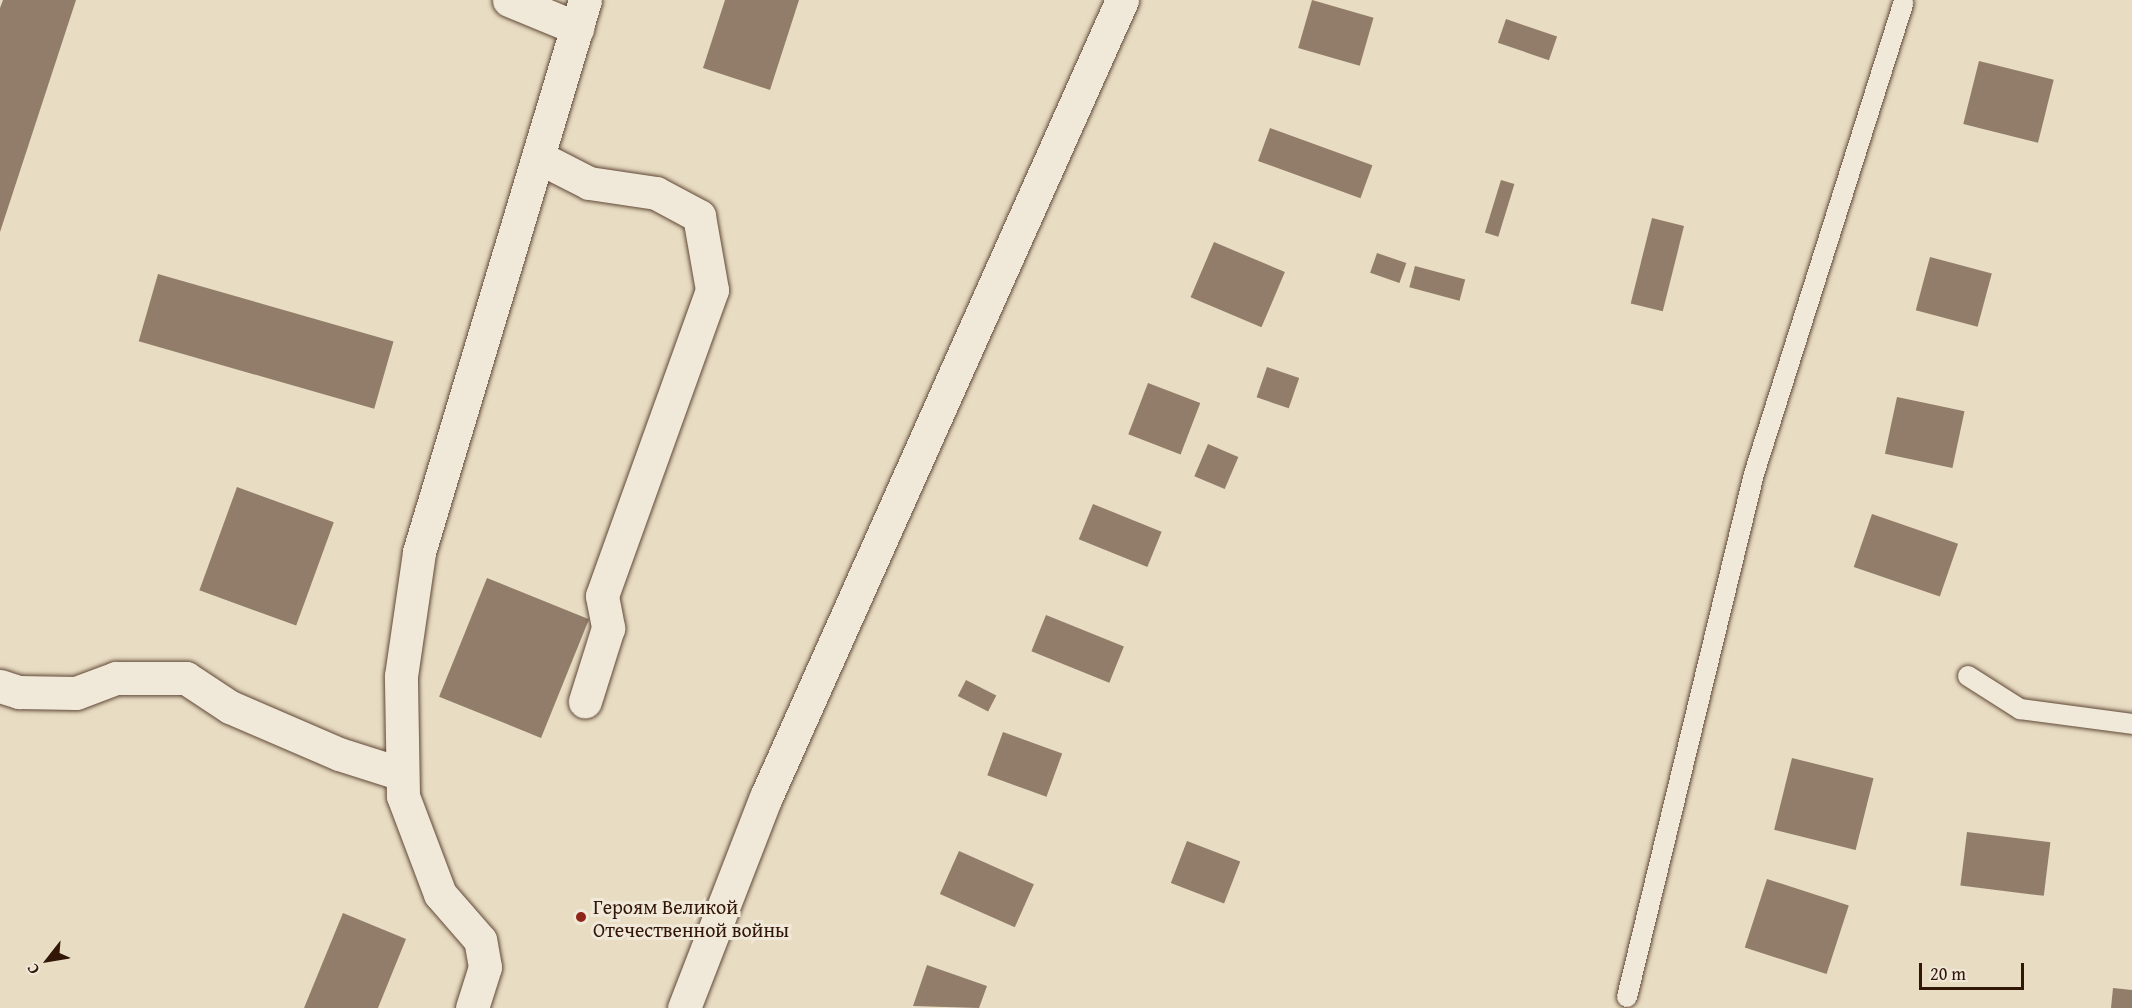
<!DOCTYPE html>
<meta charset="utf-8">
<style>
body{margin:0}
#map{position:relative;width:2132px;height:1008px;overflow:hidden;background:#e8dcc3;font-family:"Gentium Book Plus",serif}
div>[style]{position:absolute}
.building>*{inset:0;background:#917d69;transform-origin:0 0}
.roads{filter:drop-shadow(0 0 2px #604836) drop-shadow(0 0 2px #604836)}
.lane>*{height:20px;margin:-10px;padding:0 10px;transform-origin:10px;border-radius:10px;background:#f0e8d8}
.street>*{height:33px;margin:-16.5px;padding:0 16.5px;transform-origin:16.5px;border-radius:16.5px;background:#f0e8d8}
.secondary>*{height:33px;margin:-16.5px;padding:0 16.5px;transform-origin:16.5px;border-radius:16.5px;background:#f0e8d8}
.dots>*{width:16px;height:16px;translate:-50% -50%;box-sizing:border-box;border:3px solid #f0e8d8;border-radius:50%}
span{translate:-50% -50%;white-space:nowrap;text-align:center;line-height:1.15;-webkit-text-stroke:6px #f0e8d8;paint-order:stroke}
.poi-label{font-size:20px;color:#321607}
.left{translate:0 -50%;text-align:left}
.north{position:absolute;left:18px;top:930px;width:60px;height:60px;-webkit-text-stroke:4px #f0e8d8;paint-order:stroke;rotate:239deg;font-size:16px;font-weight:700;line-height:24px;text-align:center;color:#321607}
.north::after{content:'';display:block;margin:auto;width:21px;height:27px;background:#321607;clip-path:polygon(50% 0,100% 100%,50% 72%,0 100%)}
.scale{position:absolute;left:1919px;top:963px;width:105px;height:27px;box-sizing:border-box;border:3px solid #321607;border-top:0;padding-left:8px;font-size:18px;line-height:21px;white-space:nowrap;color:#321607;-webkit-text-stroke:4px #f0e8d8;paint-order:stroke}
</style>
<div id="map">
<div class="building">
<i style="clip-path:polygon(3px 0,76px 0,0 232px,0 8px)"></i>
<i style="clip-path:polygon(725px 0,799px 0,770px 90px,703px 68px)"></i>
<i style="left:1312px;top:0;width:64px;height:50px;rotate:16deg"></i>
<i style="left:1506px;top:19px;width:54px;height:25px;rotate:19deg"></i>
<i style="left:1979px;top:61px;width:77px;height:65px;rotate:14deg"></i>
<i style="left:1270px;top:128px;width:109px;height:35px;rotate:20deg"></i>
<i style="left:1501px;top:180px;width:14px;height:55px;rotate:17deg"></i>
<i style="left:1652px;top:218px;width:33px;height:88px;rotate:14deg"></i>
<i style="left:1214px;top:242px;width:77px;height:60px;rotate:23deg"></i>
<i style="left:1377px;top:253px;width:31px;height:21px;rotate:19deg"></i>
<i style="left:1930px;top:257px;width:64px;height:55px;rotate:15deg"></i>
<i style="left:1415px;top:266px;width:52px;height:22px;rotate:15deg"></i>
<i style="left:158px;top:274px;width:245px;height:70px;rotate:16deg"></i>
<i style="left:1267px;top:367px;width:34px;height:32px;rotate:19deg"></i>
<i style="left:1148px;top:383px;width:56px;height:55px;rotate:21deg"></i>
<i style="left:1897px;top:397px;width:69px;height:58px;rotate:12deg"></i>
<i style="left:1208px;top:444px;width:33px;height:35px;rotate:23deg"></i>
<i style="left:237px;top:487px;width:103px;height:110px;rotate:20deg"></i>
<i style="left:1093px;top:504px;width:74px;height:38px;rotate:22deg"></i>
<i style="left:1872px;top:514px;width:91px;height:56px;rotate:19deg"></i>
<i style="left:487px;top:578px;width:110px;height:128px;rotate:22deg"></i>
<i style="left:1046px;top:615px;width:84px;height:39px;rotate:22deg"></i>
<i style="left:966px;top:680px;width:34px;height:18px;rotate:27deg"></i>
<i style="left:1003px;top:732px;width:63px;height:46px;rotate:20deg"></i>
<i style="left:1792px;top:758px;width:84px;height:74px;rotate:14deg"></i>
<i style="left:1967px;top:832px;width:84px;height:54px;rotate:7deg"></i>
<i style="left:1187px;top:841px;width:57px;height:45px;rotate:21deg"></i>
<i style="left:959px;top:851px;width:82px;height:47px;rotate:24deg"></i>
<i style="left:1767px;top:879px;width:86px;height:72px;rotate:18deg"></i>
<i style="clip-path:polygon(343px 913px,406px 939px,378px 1008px,304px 1008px)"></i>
<i style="clip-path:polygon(927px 965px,987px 986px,979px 1008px,913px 1006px)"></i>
<i style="clip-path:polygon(2113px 988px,2132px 990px,2132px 1008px,2111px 1008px)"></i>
</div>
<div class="roads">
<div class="lane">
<i style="left:1968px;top:676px;width:62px;rotate:32.4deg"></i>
<i style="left:2020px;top:709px;width:113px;rotate:7.6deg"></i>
<i style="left:1627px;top:997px;width:538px;rotate:-76.35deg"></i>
<i style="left:1754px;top:474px;width:494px;rotate:-72.4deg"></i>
</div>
<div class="street">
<i style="left:509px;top:0;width:74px;rotate:22.4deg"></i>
<i style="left:538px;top:157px;width:57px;rotate:27deg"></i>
<i style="left:589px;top:183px;width:68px;rotate:8.5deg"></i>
<i style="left:656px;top:193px;width:49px;rotate:28.1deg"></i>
<i style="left:699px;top:216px;width:75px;rotate:80deg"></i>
<i style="left:712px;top:290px;width:325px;rotate:109.8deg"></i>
<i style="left:602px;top:596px;width:33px;rotate:79deg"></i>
<i style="left:608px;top:628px;width:77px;rotate:107.5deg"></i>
<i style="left:0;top:686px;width:20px;rotate:18deg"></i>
<i style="left:19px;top:692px;width:57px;rotate:1deg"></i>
<i style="left:76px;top:693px;width:43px;rotate:-20.6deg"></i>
<i style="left:116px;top:678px;width:70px"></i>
<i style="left:186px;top:678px;width:53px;rotate:33.4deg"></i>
<i style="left:230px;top:707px;width:119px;rotate:23.3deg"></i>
<i style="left:339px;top:754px;width:66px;rotate:17.6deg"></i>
<i style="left:472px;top:1008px;width:43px;rotate:-72.4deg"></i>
<i style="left:485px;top:967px;width:27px;rotate:-100deg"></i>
<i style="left:480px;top:940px;width:61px;rotate:-131deg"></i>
<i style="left:440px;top:894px;width:105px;rotate:-110.7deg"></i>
<i style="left:403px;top:796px;width:120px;rotate:-91deg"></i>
<i style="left:401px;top:676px;width:125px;rotate:-81.7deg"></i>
<i style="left:419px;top:552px;width:576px;rotate:-73.26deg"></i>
</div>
<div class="secondary">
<i style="left:684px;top:1008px;width:226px;rotate:-68.8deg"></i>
<i style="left:766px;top:797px;width:873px;rotate:-65.93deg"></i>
</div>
</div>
<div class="dots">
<i style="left:581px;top:917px;background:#8f2418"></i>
</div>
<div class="poi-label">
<span class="left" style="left:593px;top:918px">Героям Великой<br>Отечественной войны</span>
</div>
<div class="north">С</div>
<div class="scale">20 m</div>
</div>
